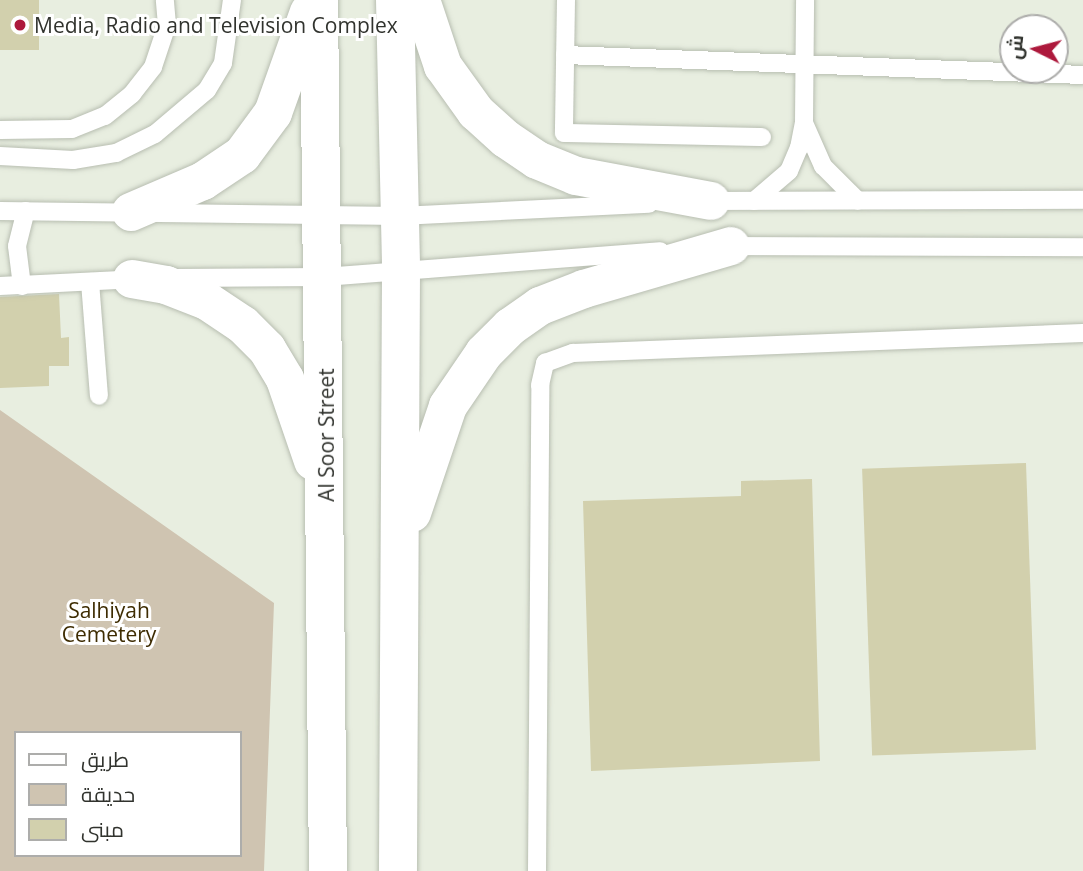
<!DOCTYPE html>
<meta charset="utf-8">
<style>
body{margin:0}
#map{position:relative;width:1083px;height:871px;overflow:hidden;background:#e8eee0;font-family:"Open Sans",Cairo,sans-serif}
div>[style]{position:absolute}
.green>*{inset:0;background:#cfc4b1}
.building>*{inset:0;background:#d2d0ad;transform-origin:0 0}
.roads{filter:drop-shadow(0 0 2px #b8beb1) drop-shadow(0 0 2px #b8beb1)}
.service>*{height:18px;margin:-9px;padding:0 9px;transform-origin:9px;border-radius:9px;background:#fff}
.secondary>*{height:38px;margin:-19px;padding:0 19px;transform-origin:19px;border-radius:19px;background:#fff}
.dots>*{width:19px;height:19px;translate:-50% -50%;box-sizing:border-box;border:4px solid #fff;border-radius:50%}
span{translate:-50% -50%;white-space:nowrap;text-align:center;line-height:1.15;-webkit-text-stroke:6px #fff;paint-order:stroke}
.poi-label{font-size:21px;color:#31332e}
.left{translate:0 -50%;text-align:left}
.street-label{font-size:21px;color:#31332e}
.park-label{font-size:21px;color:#3e2c02}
.legend{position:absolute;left:14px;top:731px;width:228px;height:126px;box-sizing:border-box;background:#fff;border:2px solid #adadab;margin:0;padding:9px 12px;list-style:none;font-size:21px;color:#31332e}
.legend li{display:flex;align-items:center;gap:14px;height:35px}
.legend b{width:35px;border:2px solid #adadab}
.north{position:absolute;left:999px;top:14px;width:70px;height:70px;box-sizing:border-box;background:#fff;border:2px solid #adadab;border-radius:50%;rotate:276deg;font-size:19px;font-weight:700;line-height:28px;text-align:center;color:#31332e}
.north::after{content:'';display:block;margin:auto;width:24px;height:32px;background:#ad193c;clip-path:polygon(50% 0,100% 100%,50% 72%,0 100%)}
</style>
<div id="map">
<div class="green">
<i style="clip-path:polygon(evenodd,0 410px,274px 603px,264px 871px,0 871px,0 410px,16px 733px,240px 733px,240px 855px,16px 855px,16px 733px)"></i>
</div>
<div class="building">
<i style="left:0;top:0;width:39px;height:50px"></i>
<i style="clip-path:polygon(59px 294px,61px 338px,69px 337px,69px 366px,49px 366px,49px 386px,0 388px,0 297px)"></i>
<i style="left:1026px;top:463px;width:287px;height:164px;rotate:88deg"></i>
<i style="clip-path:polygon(812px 479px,820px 761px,591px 771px,583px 501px,741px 496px,741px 481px)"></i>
</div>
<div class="roads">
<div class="service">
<i style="left:566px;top:0;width:133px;rotate:90.9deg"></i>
<i style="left:564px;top:133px;width:198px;rotate:1.2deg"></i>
<i style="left:565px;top:55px;width:518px;rotate:2.21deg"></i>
<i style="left:804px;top:123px;width:47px;rotate:66.2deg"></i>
<i style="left:823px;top:166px;width:49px;rotate:45deg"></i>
<i style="left:0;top:130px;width:72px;rotate:-0.8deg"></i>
<i style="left:72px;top:129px;width:35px;rotate:-22deg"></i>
<i style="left:105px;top:116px;width:35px;rotate:-39deg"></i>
<i style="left:132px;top:94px;width:34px;rotate:-52deg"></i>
<i style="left:153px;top:67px;width:44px;rotate:-71.6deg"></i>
<i style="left:167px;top:25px;width:25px;rotate:-95deg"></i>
<i style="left:0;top:156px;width:73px;rotate:3.1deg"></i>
<i style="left:73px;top:160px;width:44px;rotate:-9.2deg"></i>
<i style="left:116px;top:153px;width:43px;rotate:-26deg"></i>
<i style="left:155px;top:134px;width:68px;rotate:-40.2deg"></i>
<i style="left:207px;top:90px;width:31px;rotate:-59deg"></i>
<i style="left:223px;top:63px;width:64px;rotate:-81.9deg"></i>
<i style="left:709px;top:201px;width:374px;rotate:-0.2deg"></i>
<i style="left:754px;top:201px;width:46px;rotate:-40.6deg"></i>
<i style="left:789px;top:171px;width:25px;rotate:-67deg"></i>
<i style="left:799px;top:148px;width:25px;rotate:-79deg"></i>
<i style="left:804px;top:123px;width:123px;rotate:-89.5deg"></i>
<i style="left:0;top:211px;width:400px;rotate:0.7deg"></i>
<i style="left:400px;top:216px;width:249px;rotate:-2.8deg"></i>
<i style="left:727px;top:246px;width:356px;rotate:0.2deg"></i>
<i style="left:175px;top:278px;width:149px;rotate:-0.4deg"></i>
<i style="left:324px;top:277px;width:337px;rotate:-4.4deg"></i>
<i style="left:90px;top:282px;width:114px;rotate:85.5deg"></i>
<i style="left:0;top:286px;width:136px;rotate:-2.9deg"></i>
<i style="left:22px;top:286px;width:40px;rotate:-97.1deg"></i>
<i style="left:17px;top:246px;width:36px;rotate:-76deg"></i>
<i style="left:537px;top:871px;width:486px;rotate:-89.6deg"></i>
<i style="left:540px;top:385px;width:23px;rotate:-77deg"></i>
<i style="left:545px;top:363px;width:30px;rotate:-20deg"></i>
<i style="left:573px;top:353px;width:510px;rotate:-2.25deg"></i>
</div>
<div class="secondary">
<i style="left:319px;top:0;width:871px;rotate:89.41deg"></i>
<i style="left:395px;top:0;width:271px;rotate:88.7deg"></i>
<i style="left:401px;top:271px;width:600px;rotate:90.29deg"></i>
<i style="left:421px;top:0;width:70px;rotate:71.6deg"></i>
<i style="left:443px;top:66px;width:57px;rotate:54.3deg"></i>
<i style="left:476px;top:112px;width:40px;rotate:42deg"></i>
<i style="left:506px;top:139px;width:37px;rotate:34deg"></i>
<i style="left:537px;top:160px;width:42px;rotate:22.3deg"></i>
<i style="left:576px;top:176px;width:137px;rotate:10.5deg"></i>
<i style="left:131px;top:212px;width:78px;rotate:-23.3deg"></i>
<i style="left:203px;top:181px;width:47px;rotate:-33.7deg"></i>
<i style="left:242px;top:155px;width:52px;rotate:-53.6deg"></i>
<i style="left:273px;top:113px;width:107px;rotate:-70.4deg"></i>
<i style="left:132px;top:279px;width:35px;rotate:10deg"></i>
<i style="left:166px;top:285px;width:44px;rotate:21.3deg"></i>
<i style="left:207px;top:301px;width:43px;rotate:33.7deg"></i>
<i style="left:243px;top:325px;width:34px;rotate:45deg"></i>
<i style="left:267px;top:349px;width:35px;rotate:59deg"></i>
<i style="left:285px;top:379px;width:87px;rotate:71.1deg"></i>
<i style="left:412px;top:513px;width:113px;rotate:-71.4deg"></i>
<i style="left:448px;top:406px;width:64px;rotate:-55.8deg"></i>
<i style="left:484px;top:353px;width:37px;rotate:-45deg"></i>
<i style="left:510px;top:327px;width:37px;rotate:-35deg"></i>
<i style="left:540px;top:306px;width:47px;rotate:-21.1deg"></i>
<i style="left:584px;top:289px;width:153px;rotate:-16.3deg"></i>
</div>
</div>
<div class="dots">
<i style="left:20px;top:25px;background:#ad193c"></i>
</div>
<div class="poi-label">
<span class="left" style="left:34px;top:25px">Media, Radio and Television Complex</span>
</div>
<div class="street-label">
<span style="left:326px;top:435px;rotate:-90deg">Al Soor Street</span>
</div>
<div class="park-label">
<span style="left:109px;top:622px">Salhiyah<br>Cemetery</span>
</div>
<ul class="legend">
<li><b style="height:9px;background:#fff"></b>طريق</li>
<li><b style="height:19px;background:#cfc4b1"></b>حديقة</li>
<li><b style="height:19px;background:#d2d0ad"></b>مبنى</li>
</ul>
<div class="north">ش</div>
</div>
